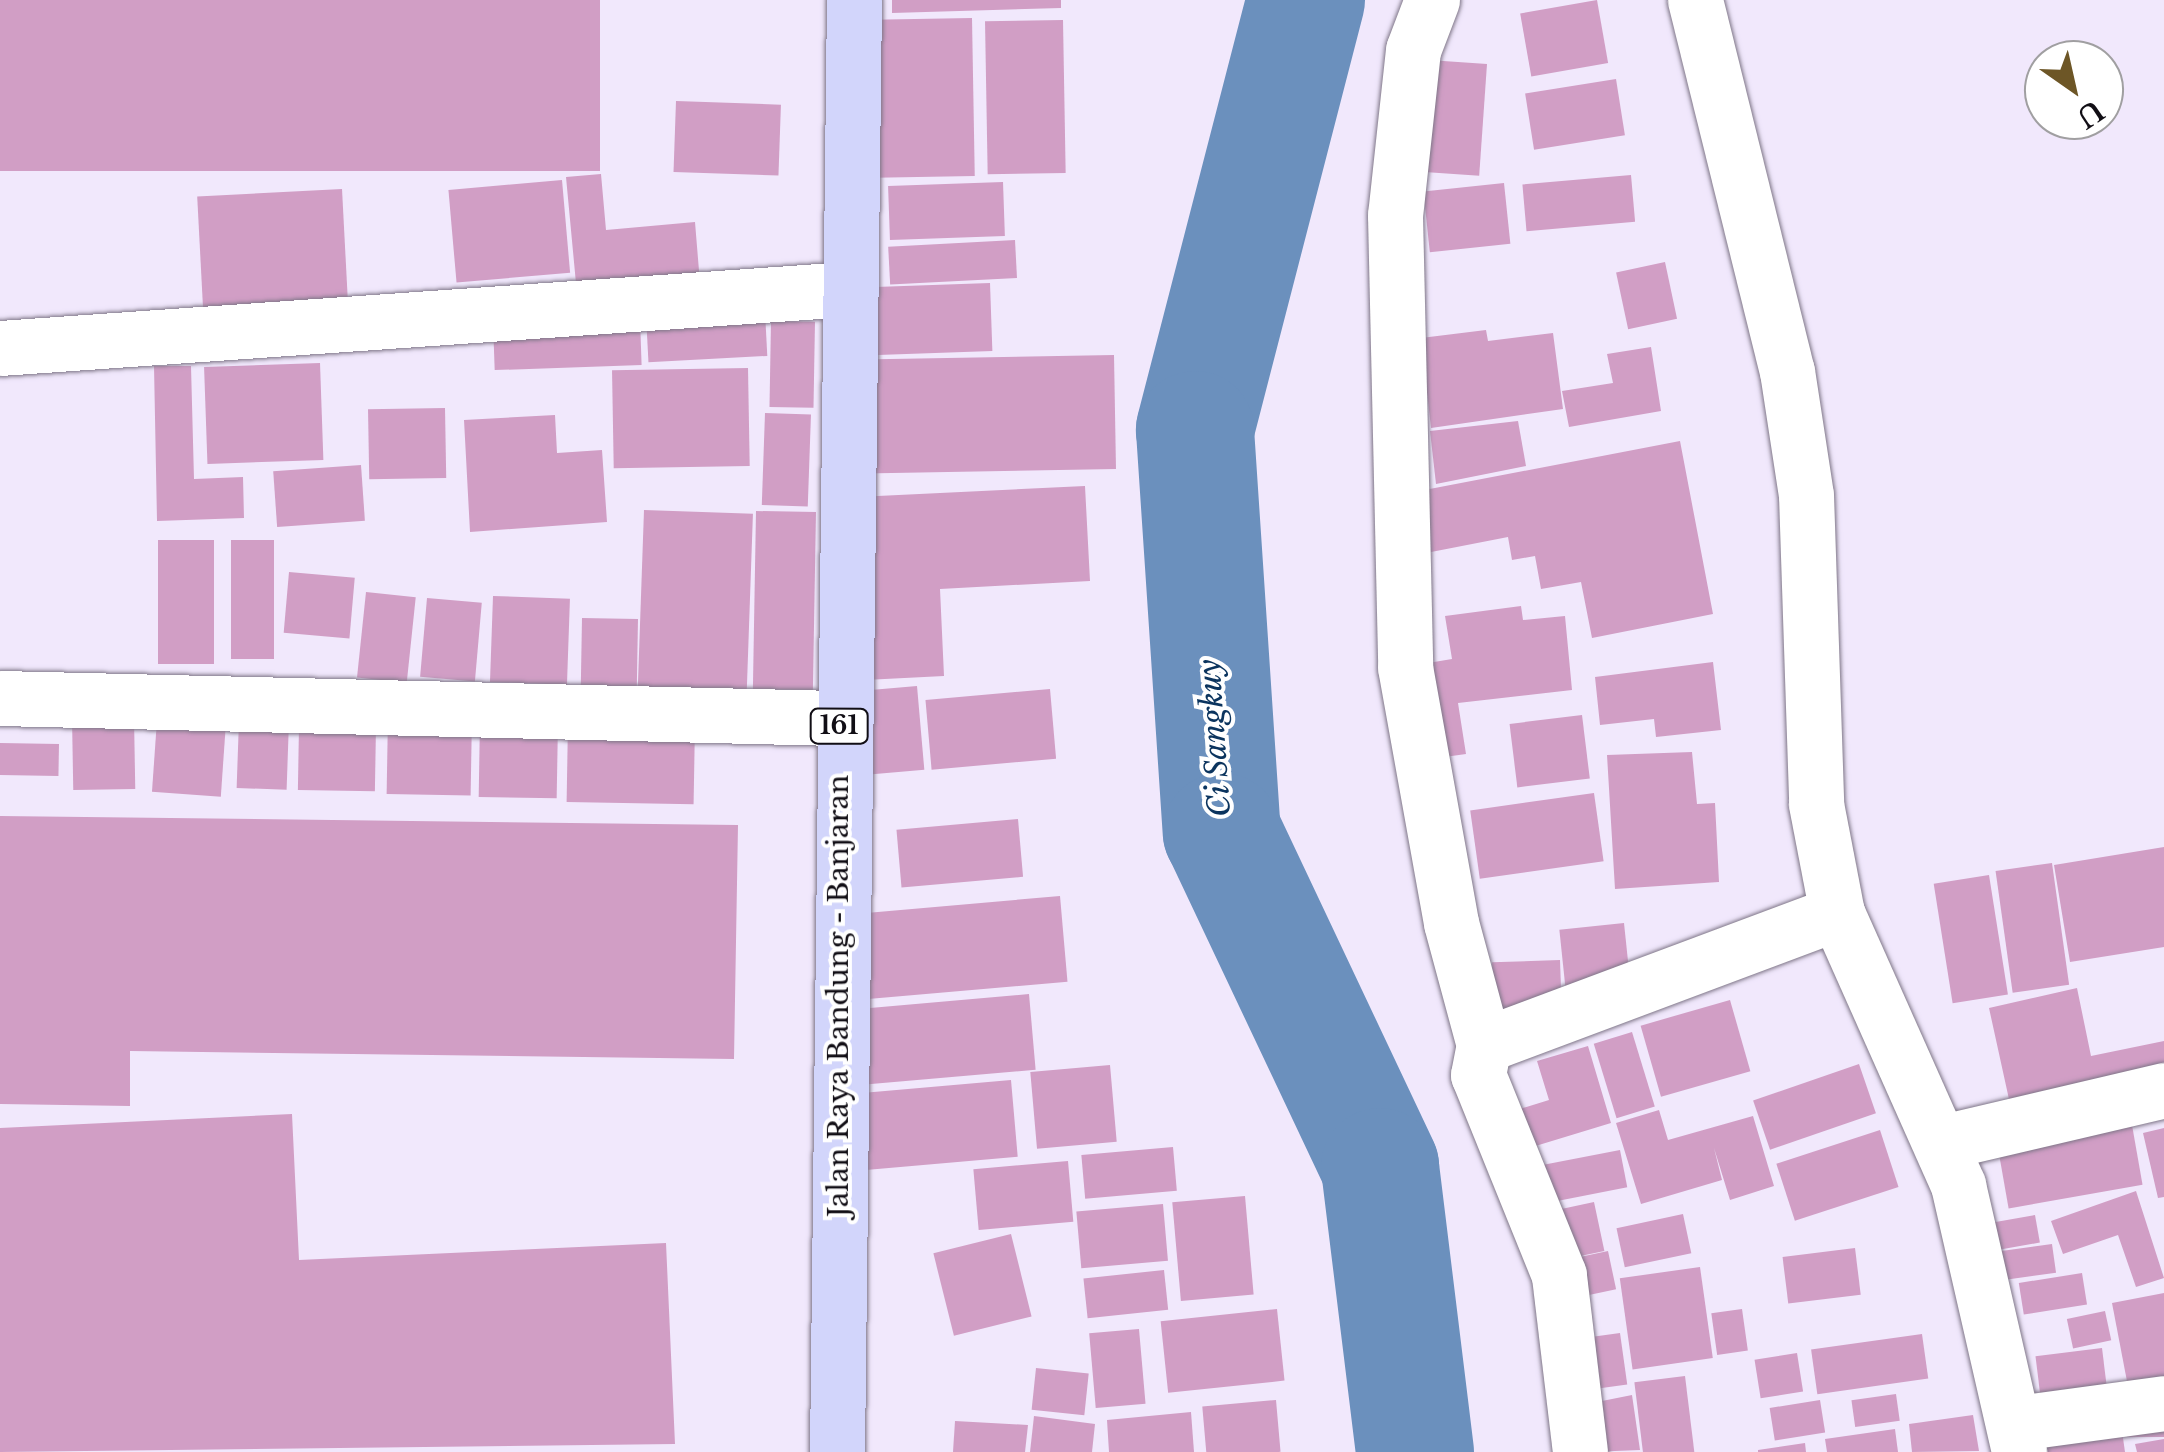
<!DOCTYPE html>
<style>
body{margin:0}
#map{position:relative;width:2164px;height:1452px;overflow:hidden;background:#f1e8fc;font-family:"Libre Baskerville",serif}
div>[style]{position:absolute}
.river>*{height:118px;margin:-59px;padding:0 59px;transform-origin:59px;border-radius:59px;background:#6b90bd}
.building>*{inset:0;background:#d19ec5;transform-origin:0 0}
.roads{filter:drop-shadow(0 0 2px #7f7688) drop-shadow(0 0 2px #7f7688)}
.minor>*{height:55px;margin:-27.5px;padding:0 27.5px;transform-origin:27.5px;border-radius:27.5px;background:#fff}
.major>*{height:55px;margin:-27.5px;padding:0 27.5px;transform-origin:27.5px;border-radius:27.5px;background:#d2d5fb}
span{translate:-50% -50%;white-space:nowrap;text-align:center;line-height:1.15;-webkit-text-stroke:8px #fff;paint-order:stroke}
.shield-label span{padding:2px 8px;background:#fff;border:2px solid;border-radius:8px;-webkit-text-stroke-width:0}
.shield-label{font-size:25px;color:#110e15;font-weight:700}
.street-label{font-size:28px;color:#110e15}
.water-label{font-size:30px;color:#0b345e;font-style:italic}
.north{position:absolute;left:2024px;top:40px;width:100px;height:100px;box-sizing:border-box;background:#fff;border:2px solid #a09fa1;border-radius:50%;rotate:146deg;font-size:28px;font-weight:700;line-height:40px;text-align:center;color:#110e15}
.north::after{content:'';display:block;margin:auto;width:35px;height:45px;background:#6d5626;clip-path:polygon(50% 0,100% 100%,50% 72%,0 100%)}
</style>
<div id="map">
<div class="river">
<i style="left:1306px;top:0;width:444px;rotate:104.5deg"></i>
<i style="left:1195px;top:430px;width:403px;rotate:86.2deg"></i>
<i style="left:1222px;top:832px;width:370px;rotate:64.7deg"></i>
<i style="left:1380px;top:1167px;width:287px;rotate:83deg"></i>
</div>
<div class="building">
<i style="left:0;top:0;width:600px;height:171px"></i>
<i style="clip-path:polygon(892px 0,1061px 0,1061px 8px,892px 13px)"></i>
<i style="left:1597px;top:0;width:64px;height:78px;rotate:80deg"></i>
<i style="left:972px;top:18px;width:158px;height:100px;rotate:89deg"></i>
<i style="left:1063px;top:20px;width:153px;height:78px;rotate:89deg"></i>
<i style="left:1487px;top:64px;width:112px;height:73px;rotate:94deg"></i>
<i style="left:1616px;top:79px;width:57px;height:92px;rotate:81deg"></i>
<i style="left:676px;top:101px;width:105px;height:71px;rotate:2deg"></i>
<i style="clip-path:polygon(601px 174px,606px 230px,695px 222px,700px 283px,577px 294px,566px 177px)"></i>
<i style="left:1631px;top:175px;width:47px;height:109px;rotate:85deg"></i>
<i style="left:562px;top:180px;width:93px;height:114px;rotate:85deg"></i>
<i style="left:1003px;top:182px;width:54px;height:115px;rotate:88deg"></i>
<i style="left:1504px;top:183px;width:61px;height:81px;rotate:84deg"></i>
<i style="left:342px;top:189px;width:117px;height:145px;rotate:87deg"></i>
<i style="left:1015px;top:240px;width:38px;height:127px;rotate:87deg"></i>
<i style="left:1665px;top:262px;width:58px;height:50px;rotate:78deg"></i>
<i style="left:990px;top:283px;width:68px;height:129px;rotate:88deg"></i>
<i style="left:765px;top:312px;width:44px;height:119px;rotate:87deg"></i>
<i style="left:640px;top:319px;width:46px;height:147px;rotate:88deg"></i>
<i style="left:771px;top:321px;width:44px;height:86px;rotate:1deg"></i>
<i style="clip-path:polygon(1486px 330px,1488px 341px,1553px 333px,1563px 409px,1431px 428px,1421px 338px)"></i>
<i style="clip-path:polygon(1651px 347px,1661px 411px,1569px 427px,1562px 391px,1613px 383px,1607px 354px)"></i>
<i style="left:1114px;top:355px;width:114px;height:252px;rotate:89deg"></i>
<i style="left:320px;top:363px;width:97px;height:116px;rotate:88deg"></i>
<i style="clip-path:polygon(154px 366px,191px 366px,194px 479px,243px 477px,244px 518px,157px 521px)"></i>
<i style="left:748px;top:368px;width:98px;height:136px;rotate:89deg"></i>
<i style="left:445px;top:408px;width:70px;height:77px;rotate:89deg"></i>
<i style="left:765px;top:413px;width:46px;height:92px;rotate:2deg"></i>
<i style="clip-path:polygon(555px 415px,557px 453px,602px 450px,607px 522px,470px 532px,464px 420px)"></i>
<i style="clip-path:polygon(1518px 421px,1526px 466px,1436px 484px,1430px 431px)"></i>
<i style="clip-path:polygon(1680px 441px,1713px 614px,1592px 638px,1581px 582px,1541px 589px,1535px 556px,1512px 560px,1508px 537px,1426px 553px,1414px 492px)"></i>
<i style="left:361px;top:465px;width:56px;height:88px;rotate:86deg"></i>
<i style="clip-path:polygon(1085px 486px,1090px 581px,940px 589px,944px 676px,865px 680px,857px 497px)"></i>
<i style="left:644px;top:510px;width:109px;height:184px;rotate:2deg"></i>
<i style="left:756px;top:511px;width:60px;height:178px;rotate:1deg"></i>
<i style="left:158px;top:540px;width:56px;height:124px"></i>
<i style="left:231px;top:540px;width:43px;height:119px"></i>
<i style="left:289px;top:572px;width:66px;height:61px;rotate:5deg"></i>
<i style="left:366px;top:592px;width:50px;height:86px;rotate:6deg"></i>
<i style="left:493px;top:596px;width:77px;height:86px;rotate:2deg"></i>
<i style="left:427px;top:598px;width:55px;height:79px;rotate:5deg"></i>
<i style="clip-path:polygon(1521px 606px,1523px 620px,1565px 616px,1572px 690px,1458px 703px,1466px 754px,1423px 760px,1410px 666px,1452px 659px,1445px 616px)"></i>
<i style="left:582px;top:618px;width:56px;height:69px;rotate:1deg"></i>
<i style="clip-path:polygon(1713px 662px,1721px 730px,1656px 737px,1654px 719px,1600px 725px,1595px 677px)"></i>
<i style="left:917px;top:686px;width:84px;height:58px;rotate:85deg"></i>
<i style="left:1050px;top:689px;width:70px;height:125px;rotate:85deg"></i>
<i style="left:388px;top:715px;width:84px;height:79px;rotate:1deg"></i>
<i style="left:1582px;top:715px;width:64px;height:73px;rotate:83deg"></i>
<i style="left:134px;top:717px;width:72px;height:62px;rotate:89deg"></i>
<i style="left:157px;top:720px;width:69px;height:72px;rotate:4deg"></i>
<i style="left:239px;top:720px;width:50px;height:68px;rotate:2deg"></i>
<i style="left:480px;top:721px;width:78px;height:76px;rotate:1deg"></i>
<i style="left:568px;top:722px;width:127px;height:80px;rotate:1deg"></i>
<i style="left:299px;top:726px;width:77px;height:64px;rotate:1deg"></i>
<i style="left:0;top:743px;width:59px;height:32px;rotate:1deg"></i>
<i style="clip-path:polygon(1692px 752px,1697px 804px,1715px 803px,1719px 882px,1615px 889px,1607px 755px)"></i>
<i style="left:1594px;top:793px;width:69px;height:125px;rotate:82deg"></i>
<i style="clip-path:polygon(0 816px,738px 825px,734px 1059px,130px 1051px,130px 1106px,0 1104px)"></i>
<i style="left:1018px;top:819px;width:58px;height:122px;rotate:85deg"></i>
<i style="clip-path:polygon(2164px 847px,2164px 947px,2070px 962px,2054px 865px)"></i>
<i style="left:2052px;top:863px;width:123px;height:57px;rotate:82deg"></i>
<i style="left:1989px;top:875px;width:121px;height:56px;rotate:81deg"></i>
<i style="left:1060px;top:896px;width:86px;height:203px;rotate:85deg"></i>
<i style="left:1624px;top:923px;width:64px;height:65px;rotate:84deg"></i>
<i style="left:1560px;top:960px;width:49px;height:68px;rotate:88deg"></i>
<i style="clip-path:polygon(2077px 988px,2091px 1056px,2164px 1041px,2164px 1080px,2012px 1113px,1989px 1008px)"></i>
<i style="left:1029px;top:994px;width:76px;height:168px;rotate:85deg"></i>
<i style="left:1730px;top:1000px;width:74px;height:93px;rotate:74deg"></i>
<i style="left:1632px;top:1032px;width:78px;height:40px;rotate:73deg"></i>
<i style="clip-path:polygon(1588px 1046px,1611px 1123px,1519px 1151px,1507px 1113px,1549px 1100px,1537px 1061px)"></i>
<i style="left:1859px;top:1064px;width:52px;height:112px;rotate:71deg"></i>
<i style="left:1110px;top:1065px;width:77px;height:80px;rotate:85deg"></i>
<i style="left:1011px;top:1080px;width:77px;height:161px;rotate:85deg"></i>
<i style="left:2129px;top:1108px;width:78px;height:136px;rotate:80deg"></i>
<i style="clip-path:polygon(1659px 1110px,1668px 1140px,1753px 1116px,1774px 1186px,1730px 1200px,1714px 1148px,1722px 1180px,1641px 1204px,1616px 1123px)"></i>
<i style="clip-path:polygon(292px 1114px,299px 1260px,666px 1243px,675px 1444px,0 1452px,0 1128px)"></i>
<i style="clip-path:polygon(2164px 1128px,2164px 1197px,2158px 1198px,2143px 1133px)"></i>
<i style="left:1880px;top:1130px;width:60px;height:109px;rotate:72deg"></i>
<i style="left:1173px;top:1147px;width:44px;height:92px;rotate:85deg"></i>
<i style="left:1620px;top:1150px;width:38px;height:83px;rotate:79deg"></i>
<i style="left:1068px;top:1161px;width:61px;height:95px;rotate:85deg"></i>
<i style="clip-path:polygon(2136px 1191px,2164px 1278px,2136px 1287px,2118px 1235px,2063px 1254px,2051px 1221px)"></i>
<i style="left:1245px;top:1196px;width:99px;height:73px;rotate:85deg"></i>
<i style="left:1594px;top:1202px;width:50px;height:44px;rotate:78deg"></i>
<i style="left:1163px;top:1204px;width:57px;height:87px;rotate:85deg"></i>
<i style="left:1683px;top:1214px;width:40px;height:68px;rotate:78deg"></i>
<i style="left:2035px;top:1215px;width:28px;height:53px;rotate:80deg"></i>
<i style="left:1011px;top:1234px;width:85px;height:80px;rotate:76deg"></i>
<i style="left:2052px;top:1244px;width:29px;height:51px;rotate:82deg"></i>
<i style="left:1855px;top:1248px;width:47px;height:73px;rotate:83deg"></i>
<i style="left:1608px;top:1251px;width:39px;height:47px;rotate:78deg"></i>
<i style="left:1700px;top:1267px;width:92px;height:81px;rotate:82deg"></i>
<i style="left:1164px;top:1270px;width:40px;height:81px;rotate:84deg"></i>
<i style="left:2082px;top:1273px;width:32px;height:64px;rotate:81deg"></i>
<i style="clip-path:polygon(2164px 1293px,2164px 1391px,2130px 1397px,2112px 1303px)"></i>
<i style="left:1277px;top:1309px;width:72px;height:117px;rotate:84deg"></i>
<i style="left:1742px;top:1309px;width:42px;height:31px;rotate:82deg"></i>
<i style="left:2105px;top:1311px;width:30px;height:39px;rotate:78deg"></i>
<i style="left:1139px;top:1329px;width:75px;height:50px;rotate:85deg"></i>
<i style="left:1620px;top:1333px;width:52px;height:44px;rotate:82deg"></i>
<i style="left:1922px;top:1334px;width:45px;height:112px;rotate:82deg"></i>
<i style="left:2102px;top:1348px;width:57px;height:67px;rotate:83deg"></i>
<i style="left:1797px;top:1353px;width:39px;height:43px;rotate:81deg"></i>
<i style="left:1036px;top:1368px;width:53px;height:42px;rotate:6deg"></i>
<i style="left:1685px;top:1376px;width:77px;height:51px;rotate:83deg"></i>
<i style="left:1896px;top:1394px;width:27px;height:45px;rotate:82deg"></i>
<i style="clip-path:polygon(1632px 1395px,1640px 1450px,1590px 1452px,1587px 1404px)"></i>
<i style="left:1276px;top:1400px;width:52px;height:74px;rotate:85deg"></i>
<i style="left:1820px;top:1400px;width:33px;height:51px;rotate:81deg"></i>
<i style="clip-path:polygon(1191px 1412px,1194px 1452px,1109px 1452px,1107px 1420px)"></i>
<i style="left:2164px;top:1414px;width:23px;height:37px;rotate:90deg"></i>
<i style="clip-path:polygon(1973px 1415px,1979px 1451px,1912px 1452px,1909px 1424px)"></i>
<i style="clip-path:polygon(1034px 1416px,1095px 1424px,1092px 1452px,1030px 1452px)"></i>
<i style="clip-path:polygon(2120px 1417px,2125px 1452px,2036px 1452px,2033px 1432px)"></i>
<i style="clip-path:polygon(955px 1421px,1028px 1425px,1025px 1452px,953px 1452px)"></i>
<i style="clip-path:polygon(1895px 1429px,1898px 1452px,1827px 1452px,1825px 1439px)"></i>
<i style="clip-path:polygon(2164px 1439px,2164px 1452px,2137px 1452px,2135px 1444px)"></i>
<i style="clip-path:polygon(1805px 1443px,1806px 1452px,1758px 1452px,1758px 1450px)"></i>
</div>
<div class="roads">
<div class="minor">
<i style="left:1432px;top:0;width:53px;rotate:110.8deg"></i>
<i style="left:1413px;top:50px;width:166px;rotate:96.2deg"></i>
<i style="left:1395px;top:215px;width:452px;rotate:88.7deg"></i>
<i style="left:1405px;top:667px;width:260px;rotate:79.8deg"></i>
<i style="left:1451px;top:923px;width:126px;rotate:74.9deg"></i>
<i style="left:1695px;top:0;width:382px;rotate:76.1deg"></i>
<i style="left:1787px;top:371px;width:125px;rotate:81.3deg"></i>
<i style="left:1806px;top:495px;width:309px;rotate:88.1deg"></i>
<i style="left:1816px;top:804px;width:111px;rotate:79.1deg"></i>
<i style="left:1837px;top:913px;width:298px;rotate:66deg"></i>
<i style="left:1958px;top:1185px;width:274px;rotate:77.1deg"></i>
<i style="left:0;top:348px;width:849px;rotate:-3.98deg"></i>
<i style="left:0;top:698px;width:839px;rotate:1.37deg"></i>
<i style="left:1943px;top:1142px;width:227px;rotate:-13.2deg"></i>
<i style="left:2017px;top:1423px;width:148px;rotate:-7.7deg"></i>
<i style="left:1580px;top:1452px;width:178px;rotate:-96.8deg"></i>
<i style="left:1559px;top:1275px;width:216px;rotate:-112deg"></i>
<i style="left:1478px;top:1075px;width:31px;rotate:-79deg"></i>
<i style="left:1484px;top:1045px;width:377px;rotate:-20.5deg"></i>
</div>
<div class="major">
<i style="left:837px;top:1452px;width:1452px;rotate:-89.33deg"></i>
</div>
</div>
<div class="shield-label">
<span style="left:839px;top:726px">161</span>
</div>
<div class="street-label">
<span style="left:839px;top:996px;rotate:-90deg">Jalan Raya Bandung - Banjaran</span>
</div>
<div class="water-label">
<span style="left:1215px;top:738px;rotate:-94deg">Ci Sangkuy</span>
</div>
<div class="north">U</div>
</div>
